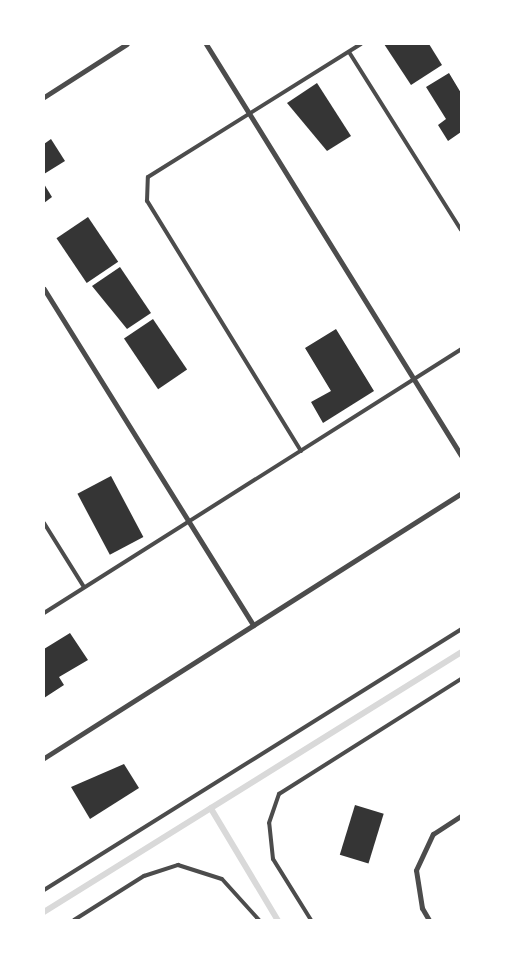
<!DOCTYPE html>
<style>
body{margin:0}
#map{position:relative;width:505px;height:964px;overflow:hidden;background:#fff;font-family:"Playfair Display",serif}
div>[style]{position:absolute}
.stream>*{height:5.5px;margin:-2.75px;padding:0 2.75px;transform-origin:2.75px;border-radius:2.75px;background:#d9d9d9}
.building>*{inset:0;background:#353535;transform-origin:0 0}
.service>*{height:4px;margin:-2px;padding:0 2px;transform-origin:2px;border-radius:2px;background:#4c4c4c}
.minor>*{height:5px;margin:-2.5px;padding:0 2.5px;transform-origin:2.5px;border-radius:2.5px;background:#4c4c4c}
span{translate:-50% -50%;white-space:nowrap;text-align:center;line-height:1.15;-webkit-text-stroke:4px #fff;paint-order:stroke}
.frame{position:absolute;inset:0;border:45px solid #fff;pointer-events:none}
</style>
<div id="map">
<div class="stream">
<i style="left:211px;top:808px;width:131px;rotate:59.1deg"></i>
<i style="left:44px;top:912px;width:491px;rotate:-31.9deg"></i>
</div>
<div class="building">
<i style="clip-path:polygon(384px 44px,429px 44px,442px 65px,411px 85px)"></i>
<i style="clip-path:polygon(449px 73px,461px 93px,461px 132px,448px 141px,438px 125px,446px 119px,426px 87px)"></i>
<i style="clip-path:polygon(317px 83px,351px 136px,327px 151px,287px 103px)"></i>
<i style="clip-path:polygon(51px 139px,65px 161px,44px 174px,44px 144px)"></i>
<i style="clip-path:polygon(44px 184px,52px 197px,44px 203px)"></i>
<i style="left:88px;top:217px;width:54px;height:38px;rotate:56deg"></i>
<i style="clip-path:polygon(120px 267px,151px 313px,127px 329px,92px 286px)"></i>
<i style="left:153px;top:319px;width:61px;height:35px;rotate:56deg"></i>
<i style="clip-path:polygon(336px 329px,374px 391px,323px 423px,311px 402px,331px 391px,305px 348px)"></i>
<i style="left:111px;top:476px;width:69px;height:38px;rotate:62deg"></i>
<i style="clip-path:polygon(70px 633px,88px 660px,59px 677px,64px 685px,44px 698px,44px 649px)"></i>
<i style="clip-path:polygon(124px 764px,139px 788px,90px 819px,71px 787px)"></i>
<i style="left:355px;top:805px;width:30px;height:52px;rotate:17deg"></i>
</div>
<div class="service">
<i style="left:349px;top:52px;width:210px;rotate:57.8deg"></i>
<i style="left:301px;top:451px;width:294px;rotate:-121.6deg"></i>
<i style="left:147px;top:201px;width:24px;rotate:-88deg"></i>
<i style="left:148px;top:177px;width:251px;rotate:-32deg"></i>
<i style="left:44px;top:523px;width:75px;rotate:58deg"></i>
<i style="left:44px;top:613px;width:494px;rotate:-32.3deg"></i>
<i style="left:44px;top:890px;width:492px;rotate:-32deg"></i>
<i style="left:74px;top:920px;width:83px;rotate:-32.2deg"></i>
<i style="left:144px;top:876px;width:36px;rotate:-18deg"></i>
<i style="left:178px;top:865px;width:46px;rotate:17.7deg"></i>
<i style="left:222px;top:879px;width:55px;rotate:47.9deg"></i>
<i style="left:311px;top:920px;width:72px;rotate:-121.9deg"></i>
<i style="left:273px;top:859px;width:36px;rotate:-96deg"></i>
<i style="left:269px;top:823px;width:31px;rotate:-71deg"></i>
<i style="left:279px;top:794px;width:215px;rotate:-32.3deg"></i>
</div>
<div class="minor">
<i style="left:206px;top:44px;width:484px;rotate:58.2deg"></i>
<i style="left:44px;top:97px;width:98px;rotate:-32.6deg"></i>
<i style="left:44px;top:289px;width:396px;rotate:58.1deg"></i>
<i style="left:44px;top:758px;width:494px;rotate:-32.4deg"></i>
<i style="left:429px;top:920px;width:14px;rotate:-120deg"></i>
<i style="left:422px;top:908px;width:38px;rotate:-99deg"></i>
<i style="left:416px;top:870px;width:40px;rotate:-65deg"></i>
<i style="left:433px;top:834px;width:33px;rotate:-33deg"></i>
</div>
<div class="frame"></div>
</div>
